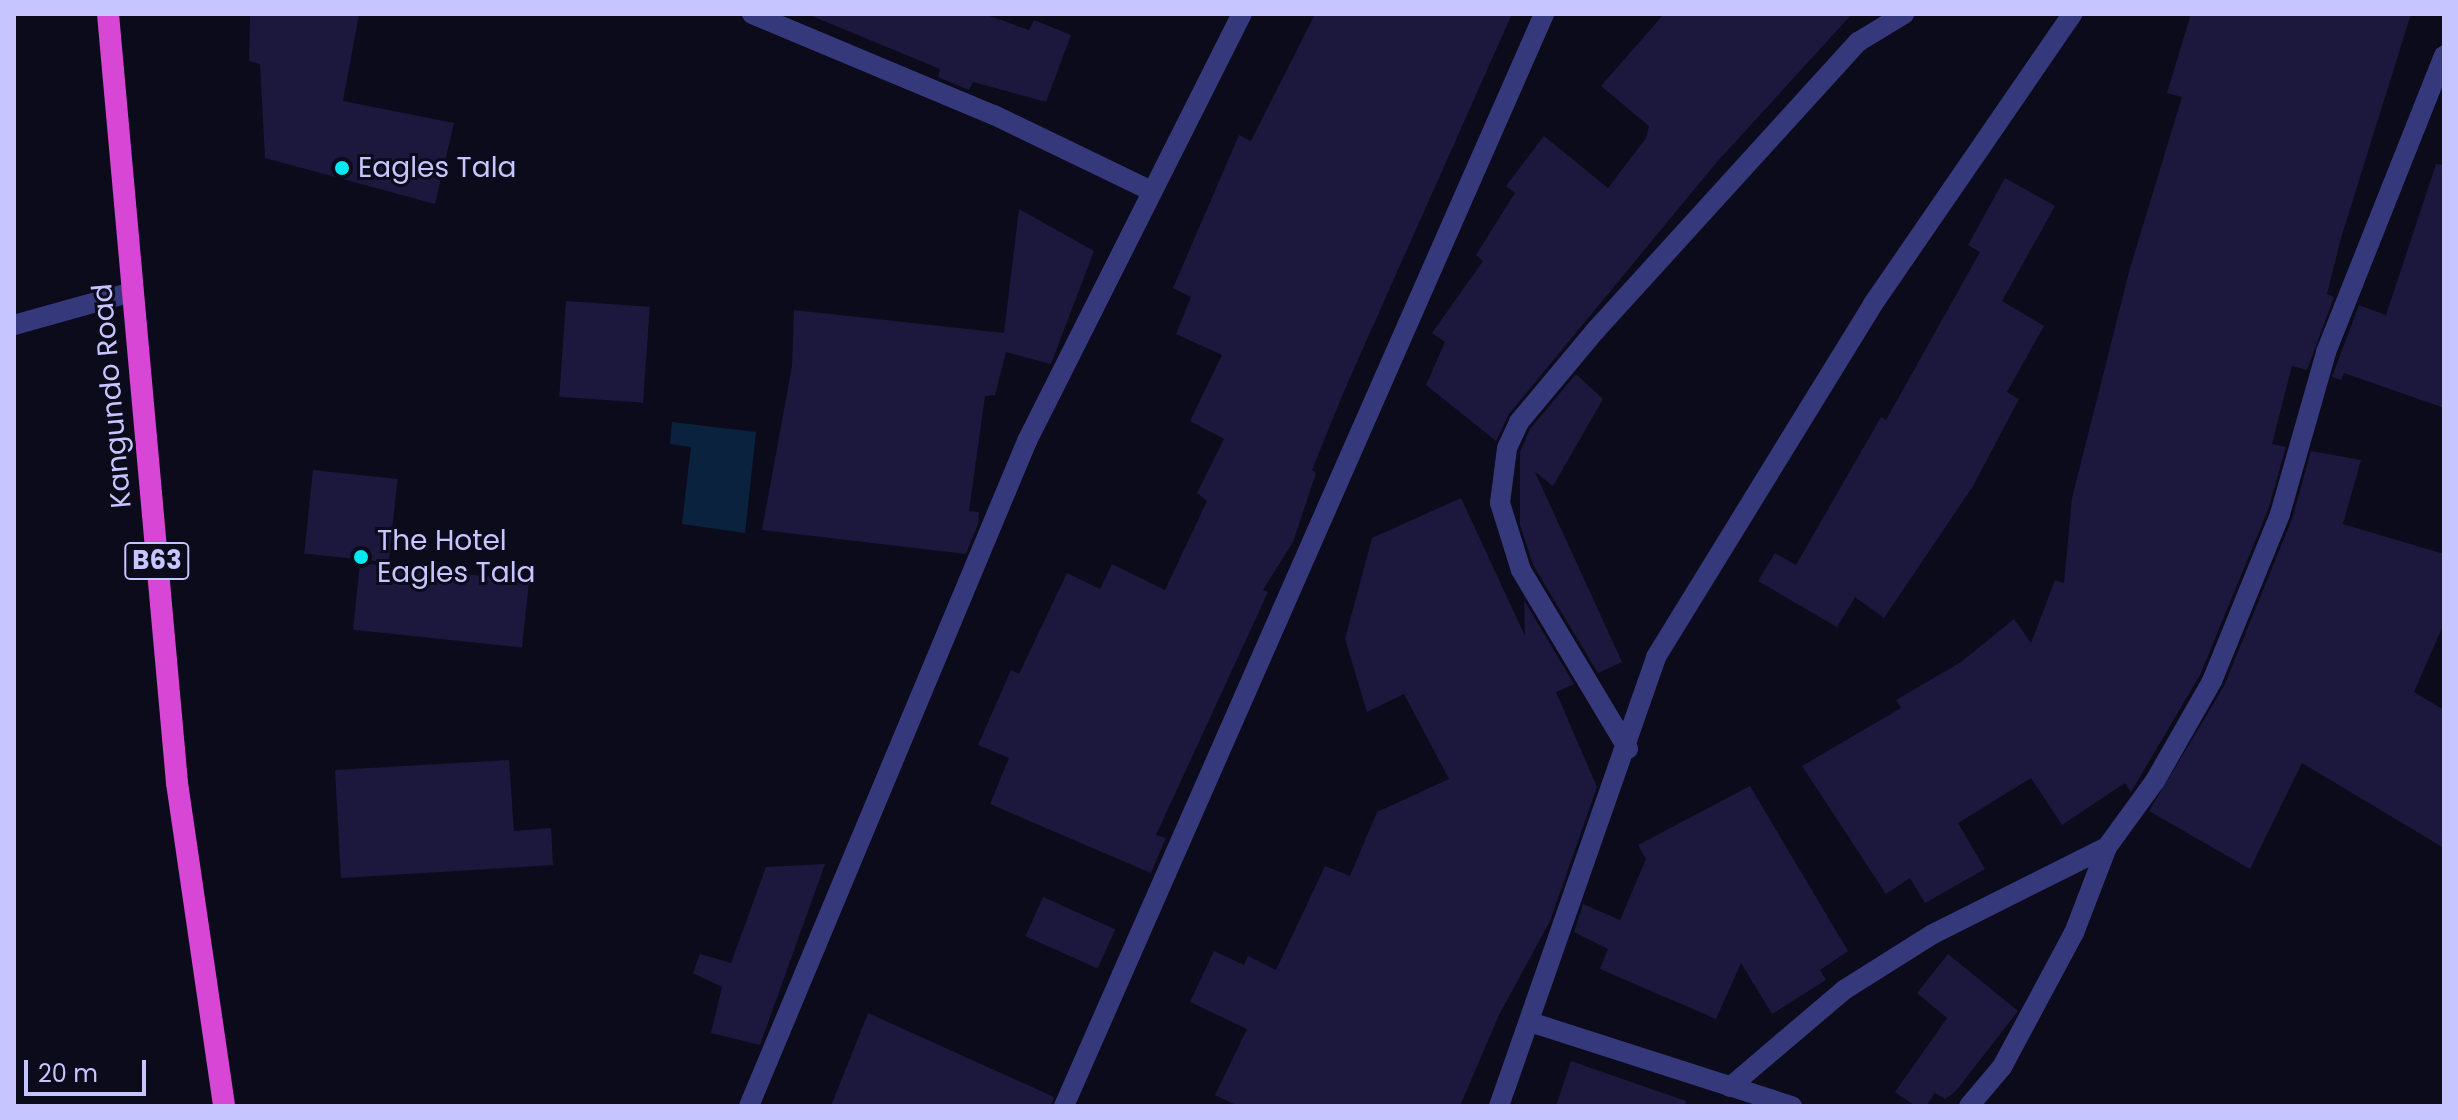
<!DOCTYPE html>
<style>
body{margin:0}
#map{position:relative;width:2458px;height:1120px;overflow:hidden;background:#0c0b1b;font-family:Poppins,sans-serif}
div>[style]{position:absolute}
.water>*{inset:0;background:#0b223f}
.building>*{inset:0;background:#1c173c;transform-origin:0 0}
.minor>*{height:20px;margin:-10px;padding:0 10px;transform-origin:10px;border-radius:10px;background:#35387a}
.trunk>*{height:22px;margin:-11px;padding:0 11px;transform-origin:11px;border-radius:11px;background:#d746d4}
.dots>*{width:22px;height:22px;translate:-50% -50%;box-sizing:border-box;border:4px solid #0c0b1b;border-radius:50%}
span{translate:-50% -50%;white-space:nowrap;text-align:center;line-height:1.15;-webkit-text-stroke:6px #0c0b1b;paint-order:stroke}
.shield-label span{padding:2px 6px;background:#0c0b1b;border:2px solid;border-radius:6px;-webkit-text-stroke-width:0}
.shield-label{font-size:26px;color:#c7c5ff;font-weight:700}
.poi-label{font-size:28px;color:#c7c5ff}
.left{translate:0 -50%;text-align:left}
.street-label{font-size:28px;color:#c7c5ff}
.frame{position:absolute;inset:0;border:16px solid #c7c5ff;pointer-events:none}
.scale{position:absolute;left:24px;top:1060px;width:122px;height:36px;box-sizing:border-box;border:4px solid #c7c5ff;border-top:0;padding-left:10px;font-size:24px;line-height:28px;white-space:nowrap;color:#c7c5ff;-webkit-text-stroke:6px #0c0b1b;paint-order:stroke}
</style>
<div id="map">
<div class="water">
<i style="clip-path:polygon(672px 422px,756px 432px,745px 533px,682px 524px,691px 447px,670px 444px)"></i>
</div>
<div class="building">
<i style="clip-path:polygon(250px 14px,359px 14px,343px 101px,454px 123px,435px 204px,265px 158px,260px 64px,249px 61px)"></i>
<i style="clip-path:polygon(807px 14px,984px 14px,1029px 30px,1034px 20px,1071px 35px,1046px 102px,973px 82px,969px 90px,938px 77px,940px 69px)"></i>
<i style="clip-path:polygon(1315px 14px,1512px 14px,1344px 391px,1312px 470px,1316px 473px,1293px 542px,1263px 590px,1268px 592px,1156px 835px,1166px 838px,1151px 873px,990px 804px,1009px 758px,978px 745px,1011px 670px,1019px 674px,1067px 573px,1100px 589px,1112px 564px,1165px 590px,1207px 501px,1197px 493px,1224px 439px,1190px 421px,1222px 355px,1176px 334px,1191px 297px,1173px 288px,1239px 135px,1251px 141px)"></i>
<i style="clip-path:polygon(1664px 14px,1852px 14px,1716px 163px,1509px 414px,1496px 441px,1426px 385px,1445px 342px,1432px 333px,1483px 261px,1476px 255px,1515px 193px,1506px 186px,1544px 136px,1608px 188px,1646px 138px,1649px 126px,1601px 86px)"></i>
<i style="clip-path:polygon(2191px 14px,2411px 14px,2341px 238px,2327px 294px,2334px 297px,2307px 370px,2292px 366px,2272px 444px,2286px 447px,2268px 510px,2200px 675px,2131px 792px,2125px 783px,2062px 825px,2031px 778px,1958px 823px,1985px 869px,1925px 903px,1910px 878px,1886px 894px,1802px 766px,1901px 708px,1896px 700px,1961px 662px,2014px 619px,2031px 643px,2055px 580px,2064px 583px,2072px 498px,2130px 268px,2182px 97px,2167px 93px)"></i>
<i style="clip-path:polygon(2436px 164px,2444px 165px,2444px 408px,2344px 373px,2341px 380px,2332px 377px,2359px 305px,2386px 315px)"></i>
<i style="clip-path:polygon(2005px 178px,2055px 206px,2002px 301px,2044px 326px,2007px 392px,2019px 399px,1973px 486px,1884px 618px,1855px 597px,1837px 627px,1758px 581px,1775px 553px,1796px 565px,1881px 417px,1886px 420px,1980px 252px,1968px 245px)"></i>
<i style="clip-path:polygon(1019px 209px,1094px 251px,1051px 364px,1006px 352px,995px 395px,985px 396px,969px 511px,979px 512px,978px 524px,966px 554px,762px 530px,792px 366px,794px 310px,1004px 333px)"></i>
<i style="left:566px;top:301px;width:84px;height:96px;rotate:4deg"></i>
<i style="clip-path:polygon(1576px 374px,1603px 399px,1553px 486px,1535px 472px,1622px 662px,1598px 673px,1533px 565px,1520px 525px,1520px 452px,1530px 429px)"></i>
<i style="clip-path:polygon(2311px 451px,2361px 460px,2343px 524px,2444px 554px,2444px 623px,2414px 692px,2444px 710px,2444px 848px,2302px 763px,2250px 869px,2149px 811px,2224px 686px,2292px 519px)"></i>
<i style="left:313px;top:470px;width:85px;height:84px;rotate:6deg"></i>
<i style="clip-path:polygon(1461px 498px,1525px 636px,1524px 600px,1574px 684px,1556px 692px,1597px 787px,1550px 921px,1499px 1015px,1460px 1106px,1238px 1106px,1215px 1095px,1247px 1029px,1190px 1002px,1214px 951px,1244px 965px,1248px 956px,1276px 970px,1325px 866px,1350px 876px,1377px 812px,1449px 779px,1404px 694px,1367px 712px,1345px 639px,1372px 538px)"></i>
<i style="left:360px;top:563px;width:170px;height:67px;rotate:6deg"></i>
<i style="clip-path:polygon(509px 760px,514px 831px,551px 828px,553px 865px,341px 878px,335px 770px)"></i>
<i style="clip-path:polygon(1750px 786px,1848px 951px,1820px 970px,1826px 980px,1772px 1014px,1741px 963px,1716px 1019px,1600px 969px,1608px 949px,1574px 932px,1583px 904px,1620px 920px,1646px 859px,1638px 845px)"></i>
<i style="clip-path:polygon(825px 864px,760px 1045px,711px 1033px,722px 987px,693px 973px,700px 954px,731px 963px,766px 867px)"></i>
<i style="left:1043px;top:897px;width:79px;height:43px;rotate:24deg"></i>
<i style="clip-path:polygon(1948px 954px,2018px 1011px,1955px 1092px,1945px 1099px,1935px 1093px,1926px 1106px,1915px 1106px,1895px 1092px,1947px 1018px,1917px 993px)"></i>
<i style="clip-path:polygon(868px 1013px,1054px 1097px,1051px 1106px,831px 1106px)"></i>
<i style="clip-path:polygon(1571px 1061px,1686px 1101px,1685px 1106px,1556px 1106px)"></i>
</div>
<div class="minor">
<i style="left:752px;top:14px;width:262px;rotate:22.7deg"></i>
<i style="left:994px;top:115px;width:172px;rotate:25.8deg"></i>
<i style="left:14px;top:325px;width:123px;rotate:-15.6deg"></i>
<i style="left:1628px;top:749px;width:209px;rotate:-120.9deg"></i>
<i style="left:1521px;top:570px;width:70px;rotate:-107.4deg"></i>
<i style="left:1500px;top:503px;width:55px;rotate:-82.7deg"></i>
<i style="left:1507px;top:448px;width:29px;rotate:-65deg"></i>
<i style="left:1519px;top:422px;width:119px;rotate:-50.1deg"></i>
<i style="left:1595px;top:331px;width:391px;rotate:-47.7deg"></i>
<i style="left:1858px;top:42px;width:54px;rotate:-31.3deg"></i>
<i style="left:1533px;top:1023px;width:272px;rotate:17.8deg"></i>
<i style="left:1730px;top:1087px;width:150px;rotate:-40.4deg"></i>
<i style="left:1844px;top:990px;width:105px;rotate:-32.2deg"></i>
<i style="left:1933px;top:934px;width:195px;rotate:-26.6deg"></i>
<i style="left:749px;top:1106px;width:721px;rotate:-67.31deg"></i>
<i style="left:1027px;top:441px;width:478px;rotate:-63.3deg"></i>
<i style="left:1064px;top:1106px;width:1193px;rotate:-66.27deg"></i>
<i style="left:1499px;top:1106px;width:476px;rotate:-70.7deg"></i>
<i style="left:1656px;top:657px;width:414px;rotate:-58.4deg"></i>
<i style="left:1873px;top:304px;width:352px;rotate:-55.5deg"></i>
<i style="left:1969px;top:1106px;width:51px;rotate:-49.8deg"></i>
<i style="left:2002px;top:1067px;width:152px;rotate:-61.8deg"></i>
<i style="left:2074px;top:933px;width:92px;rotate:-69deg"></i>
<i style="left:2107px;top:847px;width:82px;rotate:-54deg"></i>
<i style="left:2155px;top:781px;width:115px;rotate:-60.3deg"></i>
<i style="left:2212px;top:681px;width:180px;rotate:-67.8deg"></i>
<i style="left:2280px;top:514px;width:168px;rotate:-74.1deg"></i>
<i style="left:2326px;top:352px;width:319px;rotate:-68.3deg"></i>
</div>
<div class="trunk">
<i style="left:108px;top:14px;width:772px;rotate:84.87deg"></i>
<i style="left:177px;top:783px;width:326px;rotate:81.7deg"></i>
</div>
<div class="dots">
<i style="left:342px;top:168px;background:#00e9f0"></i>
<i style="left:361px;top:557px;background:#00e9f0"></i>
</div>
<div class="shield-label">
<span style="left:157px;top:561px">B63</span>
</div>
<div class="poi-label">
<span class="left" style="left:358px;top:168px">Eagles Tala</span>
<span class="left" style="left:377px;top:557px">The Hotel<br>Eagles Tala</span>
</div>
<div class="street-label">
<span style="left:112px;top:396px;rotate:-95deg">Kangundo Road</span>
</div>
<div class="frame"></div>
<div class="scale">20 m</div>
</div>
